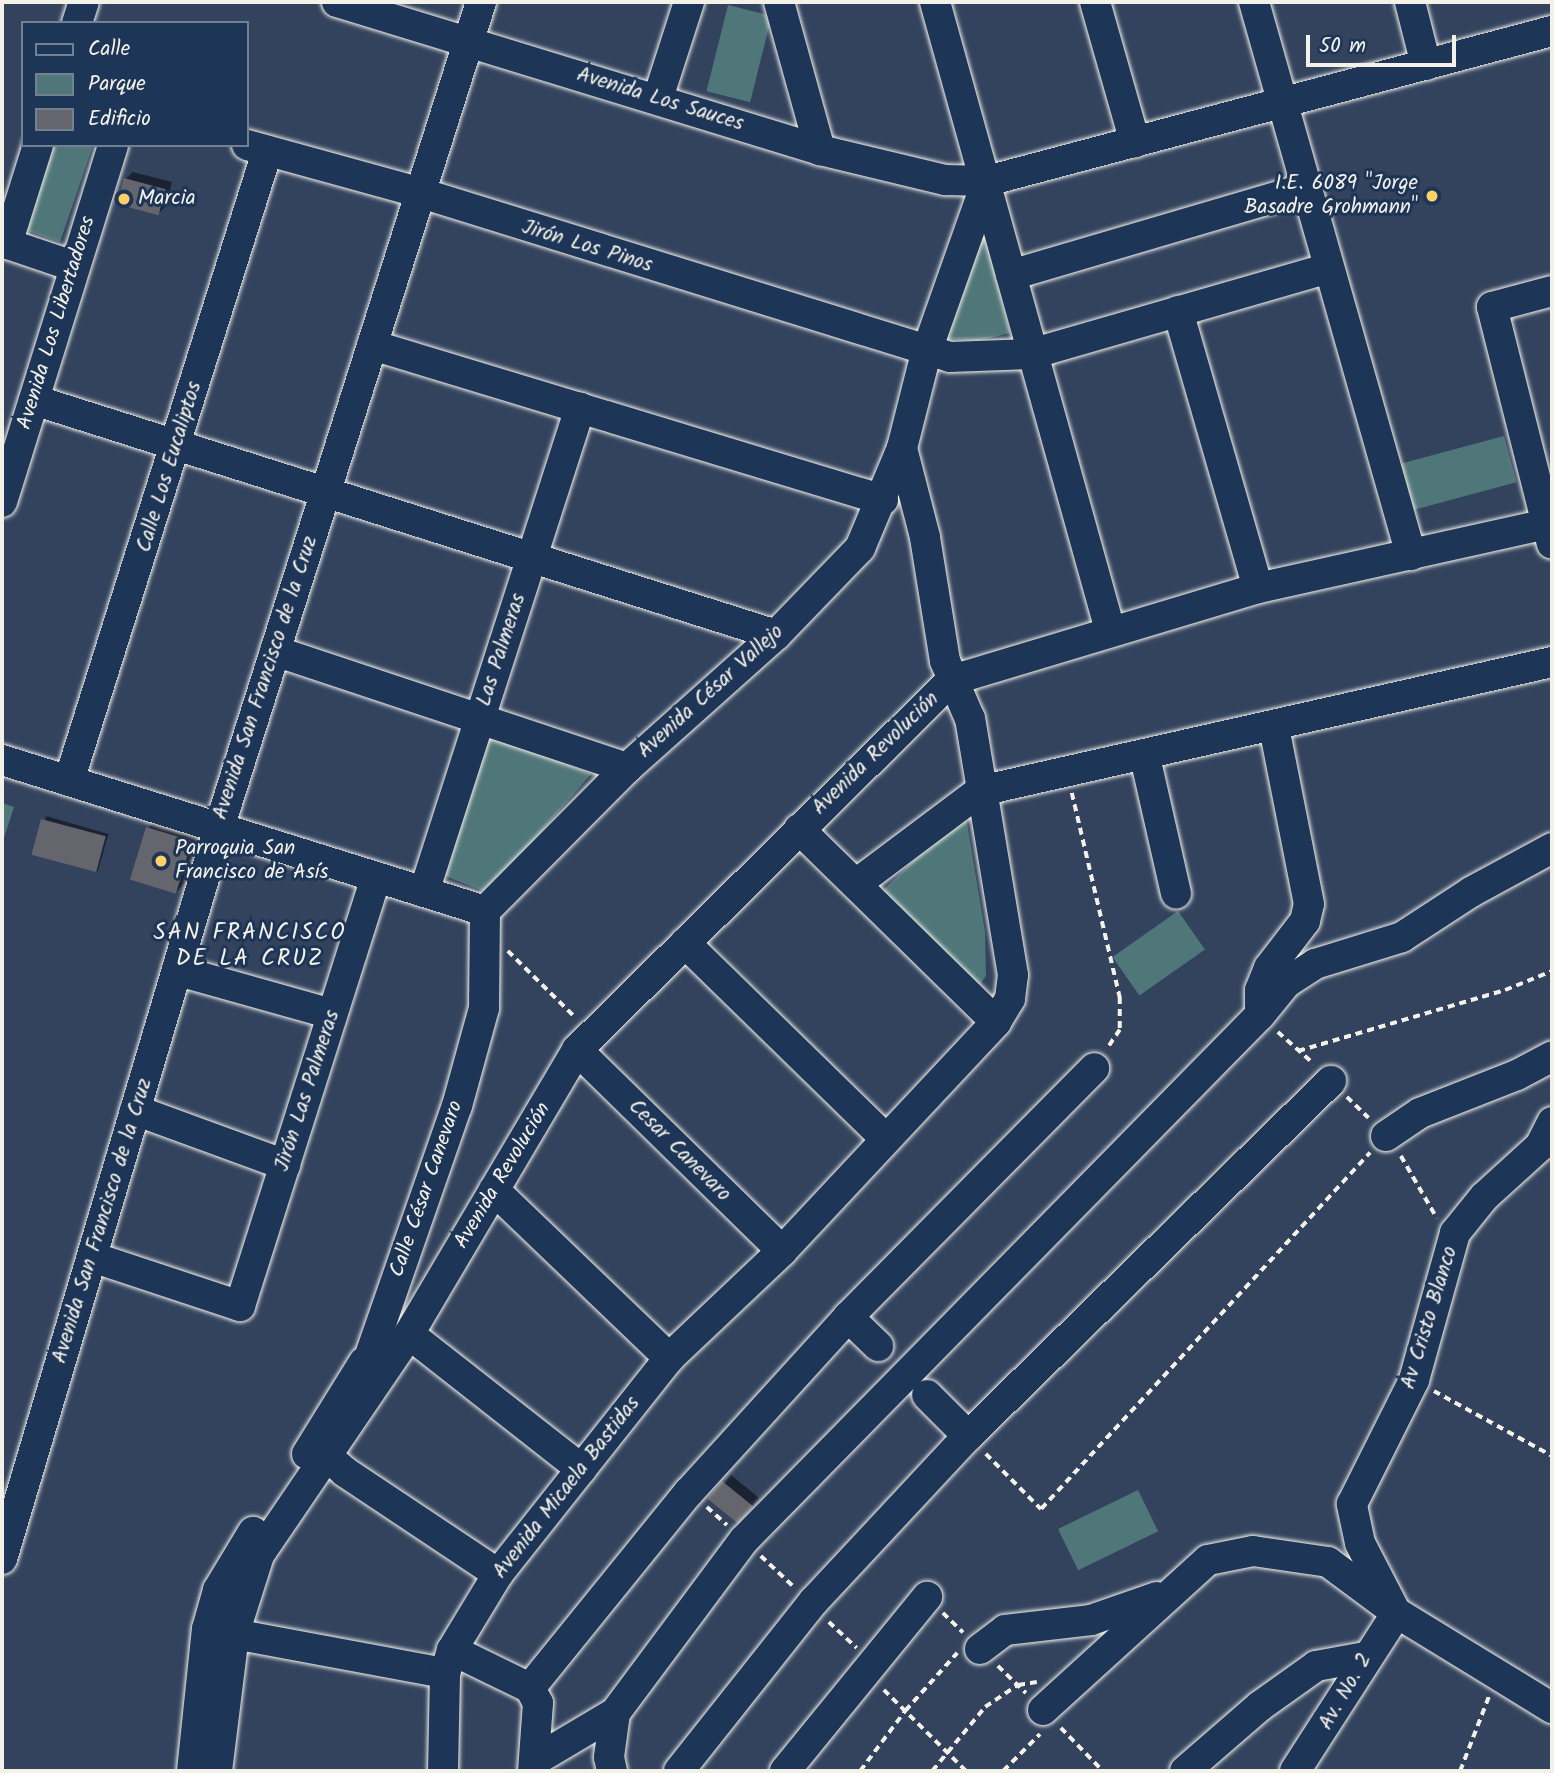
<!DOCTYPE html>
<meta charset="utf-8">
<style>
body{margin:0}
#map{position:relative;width:1554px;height:1773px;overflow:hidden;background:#33435e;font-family:Kalam,sans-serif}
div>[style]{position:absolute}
.green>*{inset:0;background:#4f7679;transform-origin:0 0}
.shadow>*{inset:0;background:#0007;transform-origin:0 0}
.building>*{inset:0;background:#65656e;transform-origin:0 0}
.path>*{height:3.5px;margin-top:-1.75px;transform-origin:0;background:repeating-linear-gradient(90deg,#f4f1e8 0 7px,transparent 0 12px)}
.roads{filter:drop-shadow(0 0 2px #f4f1e8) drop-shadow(0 0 2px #f4f1e8)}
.minor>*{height:30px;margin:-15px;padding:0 15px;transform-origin:15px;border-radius:15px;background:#1d3557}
.dots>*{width:19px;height:19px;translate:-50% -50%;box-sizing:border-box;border:4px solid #1d3557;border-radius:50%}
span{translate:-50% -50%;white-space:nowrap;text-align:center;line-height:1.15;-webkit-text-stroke:6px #1d3557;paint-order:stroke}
.street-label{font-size:21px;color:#f4f1e8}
.poi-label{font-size:21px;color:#f4f1e8}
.right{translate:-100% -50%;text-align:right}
.left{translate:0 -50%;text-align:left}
.neighbourhood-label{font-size:23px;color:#f4f1e8;letter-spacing:2px}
.frame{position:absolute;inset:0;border:4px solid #f4f1e8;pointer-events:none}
.legend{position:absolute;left:21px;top:21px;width:228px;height:126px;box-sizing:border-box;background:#1d3557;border:2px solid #738091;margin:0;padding:9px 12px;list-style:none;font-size:21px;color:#f4f1e8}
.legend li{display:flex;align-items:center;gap:14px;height:35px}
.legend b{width:35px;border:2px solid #738091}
.scale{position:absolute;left:1306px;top:35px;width:150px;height:32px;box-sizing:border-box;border:4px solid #f4f1e8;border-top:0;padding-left:9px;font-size:21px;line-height:24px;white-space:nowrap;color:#f4f1e8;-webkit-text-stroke:5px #1d3557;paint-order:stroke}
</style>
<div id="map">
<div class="green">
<i style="left:728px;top:5px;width:45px;height:89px;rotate:14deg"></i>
<i style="clip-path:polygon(52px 145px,93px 145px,60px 242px,23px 229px)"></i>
<i style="clip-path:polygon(980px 232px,987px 242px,1010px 333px,981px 340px,939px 339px)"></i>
<i style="left:1504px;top:436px;width:48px;height:111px;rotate:75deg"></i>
<i style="clip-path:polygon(488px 734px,591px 774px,488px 893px,443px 875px)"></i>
<i style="clip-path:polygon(2px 803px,14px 807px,2px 844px)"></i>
<i style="clip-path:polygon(965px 811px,985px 932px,986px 976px,976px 990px,879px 894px)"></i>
<i style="left:1178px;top:911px;width:47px;height:80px;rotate:55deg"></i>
<i style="left:1138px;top:1490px;width:46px;height:89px;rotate:64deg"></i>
</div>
<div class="shadow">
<i style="clip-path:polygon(133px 172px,172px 182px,166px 206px,159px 213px,125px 179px)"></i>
<i style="left:46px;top:816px;width:65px;height:39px;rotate:16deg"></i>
<i style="clip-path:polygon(159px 817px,202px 830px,187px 881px,176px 892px,148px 828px)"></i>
<i style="left:731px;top:1475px;width:36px;height:31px;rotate:39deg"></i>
</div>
<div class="building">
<i style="left:124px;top:178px;width:43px;height:27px;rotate:15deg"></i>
<i style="left:41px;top:819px;width:67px;height:37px;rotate:15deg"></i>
<i style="left:146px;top:827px;width:48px;height:55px;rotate:17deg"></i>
<i style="left:722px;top:1481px;width:40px;height:23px;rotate:39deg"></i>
</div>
<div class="path">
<i style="left:1072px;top:793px;width:210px;rotate:76.8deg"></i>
<i style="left:1120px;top:997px;width:33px;rotate:90deg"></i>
<i style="left:1120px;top:1030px;width:23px;rotate:124deg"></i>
<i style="left:508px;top:951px;width:94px;rotate:44.6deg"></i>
<i style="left:1278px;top:1032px;width:48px;rotate:41.6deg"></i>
<i style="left:1298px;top:1051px;width:216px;rotate:-16.4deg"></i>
<i style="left:1505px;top:990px;width:51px;rotate:-22deg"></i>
<i style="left:1347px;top:1097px;width:30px;rotate:44deg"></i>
<i style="left:1401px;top:1156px;width:72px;rotate:59.9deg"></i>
<i style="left:1434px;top:1391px;width:135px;rotate:28.8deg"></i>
<i style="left:986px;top:1454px;width:78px;rotate:45deg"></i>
<i style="left:1041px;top:1509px;width:485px;rotate:-47.3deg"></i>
<i style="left:707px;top:1507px;width:27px;rotate:42deg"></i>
<i style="left:761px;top:1556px;width:45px;rotate:43.2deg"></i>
<i style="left:943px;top:1613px;width:28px;rotate:44deg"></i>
<i style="left:829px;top:1622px;width:38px;rotate:43deg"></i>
<i style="left:998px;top:1666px;width:39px;rotate:44deg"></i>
<i style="left:884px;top:1690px;width:115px;rotate:44.6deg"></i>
<i style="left:1061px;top:1728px;width:60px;rotate:45.7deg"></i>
<i style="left:860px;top:1771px;width:75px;rotate:-53.1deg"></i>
<i style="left:905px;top:1711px;width:78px;rotate:-48.1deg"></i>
<i style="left:932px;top:1771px;width:83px;rotate:-50.4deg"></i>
<i style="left:985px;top:1707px;width:40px;rotate:-34deg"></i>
<i style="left:1018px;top:1685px;width:19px;rotate:-9deg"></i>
<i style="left:1003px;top:1771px;width:52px;rotate:-45deg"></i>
<i style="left:1460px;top:1771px;width:80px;rotate:-68.9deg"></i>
</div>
<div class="roads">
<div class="minor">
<i style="left:337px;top:2px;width:505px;rotate:17.04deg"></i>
<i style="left:820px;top:150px;width:129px;rotate:13.5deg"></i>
<i style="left:945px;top:180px;width:42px;rotate:1.4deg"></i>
<i style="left:987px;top:181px;width:585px;rotate:-14.87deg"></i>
<i style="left:779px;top:2px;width:154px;rotate:74.5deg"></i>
<i style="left:935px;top:2px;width:652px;rotate:74.43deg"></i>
<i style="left:1095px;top:2px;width:146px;rotate:74.1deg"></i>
<i style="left:1254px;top:2px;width:575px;rotate:74.15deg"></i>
<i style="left:1410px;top:2px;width:65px;rotate:75.7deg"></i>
<i style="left:77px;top:23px;width:22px;rotate:-72deg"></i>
<i style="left:658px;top:98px;width:101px;rotate:-72.1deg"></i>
<i style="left:247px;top:145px;width:180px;rotate:15.4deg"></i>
<i style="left:421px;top:193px;width:554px;rotate:17.22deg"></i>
<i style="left:950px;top:357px;width:81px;rotate:-2.1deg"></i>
<i style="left:1031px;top:354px;width:307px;rotate:-16.1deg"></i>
<i style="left:2px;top:242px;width:75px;rotate:18.7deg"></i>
<i style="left:7px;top:244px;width:104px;rotate:-72.6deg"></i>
<i style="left:1011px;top:275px;width:305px;rotate:-16.4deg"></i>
<i style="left:1552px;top:291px;width:62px;rotate:165.1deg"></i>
<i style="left:1492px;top:307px;width:244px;rotate:75.8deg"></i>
<i style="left:1178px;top:311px;width:288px;rotate:73.9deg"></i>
<i style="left:372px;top:345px;width:534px;rotate:16.87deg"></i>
<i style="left:34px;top:400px;width:778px;rotate:17.57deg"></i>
<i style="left:2px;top:502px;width:374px;rotate:-72.7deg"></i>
<i style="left:275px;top:651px;width:371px;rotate:18.4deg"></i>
<i style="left:1145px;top:757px;width:140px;rotate:77.2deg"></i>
<i style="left:2px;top:760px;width:506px;rotate:17.36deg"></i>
<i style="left:69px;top:781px;width:659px;rotate:-72.53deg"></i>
<i style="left:799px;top:829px;width:276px;rotate:44.4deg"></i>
<i style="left:856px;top:884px;width:155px;rotate:-36.9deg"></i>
<i style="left:980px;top:791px;width:586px;rotate:-12.71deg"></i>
<i style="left:424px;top:892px;width:509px;rotate:-72.14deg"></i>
<i style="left:485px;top:911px;width:202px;rotate:-45.2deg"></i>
<i style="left:627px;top:768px;width:200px;rotate:-41.8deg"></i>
<i style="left:776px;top:635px;width:121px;rotate:-46deg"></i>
<i style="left:860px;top:548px;width:108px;rotate:-67.2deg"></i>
<i style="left:685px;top:943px;width:281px;rotate:44.3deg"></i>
<i style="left:179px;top:971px;width:159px;rotate:15.7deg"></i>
<i style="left:1260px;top:1014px;width:24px;rotate:-90deg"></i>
<i style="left:1260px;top:990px;width:24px;rotate:-68deg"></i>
<i style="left:1269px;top:968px;width:59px;rotate:-52.5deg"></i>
<i style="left:1305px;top:921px;width:17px;rotate:-77deg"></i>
<i style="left:1309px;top:904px;width:180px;rotate:-101.2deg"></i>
<i style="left:577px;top:1050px;width:287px;rotate:44.4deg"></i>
<i style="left:135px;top:1110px;width:160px;rotate:20.1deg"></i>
<i style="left:1386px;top:1136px;width:41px;rotate:-34.1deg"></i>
<i style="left:1420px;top:1113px;width:104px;rotate:-21.4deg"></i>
<i style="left:1517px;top:1075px;width:40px;rotate:-28deg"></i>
<i style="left:494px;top:1190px;width:243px;rotate:43.8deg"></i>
<i style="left:92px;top:1257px;width:156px;rotate:18.3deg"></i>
<i style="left:240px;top:1306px;width:450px;rotate:-72.4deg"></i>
<i style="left:848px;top:1317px;width:42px;rotate:44deg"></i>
<i style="left:409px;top:1334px;width:219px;rotate:38.1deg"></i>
<i style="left:360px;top:1384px;width:294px;rotate:-70.8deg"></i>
<i style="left:457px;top:1106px;width:102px;rotate:-74.6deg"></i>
<i style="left:484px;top:1008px;width:97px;rotate:-89.4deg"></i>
<i style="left:927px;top:1395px;width:58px;rotate:45deg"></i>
<i style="left:335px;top:1438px;width:21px;rotate:107deg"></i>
<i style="left:329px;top:1458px;width:21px;rotate:41deg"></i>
<i style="left:345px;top:1472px;width:184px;rotate:33.7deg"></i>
<i style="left:307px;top:1454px;width:108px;rotate:-58.2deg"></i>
<i style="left:2px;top:1559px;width:763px;rotate:-73.47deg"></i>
<i style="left:219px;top:828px;width:867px;rotate:-72.4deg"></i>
<i style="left:1393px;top:1607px;width:72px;rotate:-117.3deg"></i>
<i style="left:1360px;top:1543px;width:40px;rotate:-102deg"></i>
<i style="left:1352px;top:1504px;width:139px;rotate:-63.4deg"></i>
<i style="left:1414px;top:1380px;width:153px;rotate:-74.4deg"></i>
<i style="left:1455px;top:1233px;width:46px;rotate:-51.1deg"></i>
<i style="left:1484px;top:1197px;width:76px;rotate:-42.3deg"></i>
<i style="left:1540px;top:1146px;width:27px;rotate:-63deg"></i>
<i style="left:234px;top:1634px;width:215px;rotate:10.5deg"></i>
<i style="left:980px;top:1649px;width:31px;rotate:-37deg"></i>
<i style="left:1005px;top:1630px;width:87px;rotate:-6.6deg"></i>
<i style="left:1091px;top:1620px;width:70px;rotate:-19.2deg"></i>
<i style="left:452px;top:1650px;width:87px;rotate:26deg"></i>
<i style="left:530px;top:1688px;width:17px;rotate:62deg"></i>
<i style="left:538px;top:1703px;width:68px;rotate:94.2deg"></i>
<i style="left:530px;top:1688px;width:252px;rotate:-51deg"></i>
<i style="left:689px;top:1492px;width:236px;rotate:-47.7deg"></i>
<i style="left:848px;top:1317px;width:350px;rotate:-45.3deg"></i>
<i style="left:1043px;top:1710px;width:223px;rotate:-42.3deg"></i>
<i style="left:1208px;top:1560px;width:46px;rotate:-11.3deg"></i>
<i style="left:1253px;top:1551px;width:76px;rotate:8.3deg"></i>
<i style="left:1328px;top:1562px;width:86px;rotate:36.5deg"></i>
<i style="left:1397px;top:1613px;width:182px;rotate:31.5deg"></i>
<i style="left:534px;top:1761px;width:94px;rotate:-30.7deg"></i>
<i style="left:615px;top:1713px;width:216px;rotate:-53.3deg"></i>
<i style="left:744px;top:1540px;width:736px;rotate:-45.5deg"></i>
<i style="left:1260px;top:1015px;width:41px;rotate:-50.9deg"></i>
<i style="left:1286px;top:983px;width:35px;rotate:-33deg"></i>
<i style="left:1315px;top:964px;width:91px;rotate:-17.2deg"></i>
<i style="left:1402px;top:937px;width:82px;rotate:-33.1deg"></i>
<i style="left:1471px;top:892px;width:92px;rotate:-28.5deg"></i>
<i style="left:192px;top:1771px;width:143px;rotate:-84deg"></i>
<i style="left:207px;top:1629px;width:41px;rotate:-74.2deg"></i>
<i style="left:218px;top:1590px;width:68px;rotate:-58.9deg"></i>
<i style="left:217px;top:1771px;width:138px;rotate:-82.9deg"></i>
<i style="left:234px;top:1634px;width:83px;rotate:-72.4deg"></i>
<i style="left:259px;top:1555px;width:267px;rotate:-55.8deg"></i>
<i style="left:409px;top:1334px;width:330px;rotate:-59.4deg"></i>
<i style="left:577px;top:1050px;width:527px;rotate:-44.62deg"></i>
<i style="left:952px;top:680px;width:320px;rotate:-16.7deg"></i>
<i style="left:1258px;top:588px;width:301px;rotate:-12.5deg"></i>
<i style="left:443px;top:1771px;width:98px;rotate:-88.8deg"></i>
<i style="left:445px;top:1673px;width:24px;rotate:-73deg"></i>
<i style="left:452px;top:1650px;width:89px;rotate:-58.8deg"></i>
<i style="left:498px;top:1574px;width:275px;rotate:-51.6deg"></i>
<i style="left:669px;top:1358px;width:156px;rotate:-43.4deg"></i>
<i style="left:782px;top:1251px;width:313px;rotate:-46.9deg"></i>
<i style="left:996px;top:1022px;width:27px;rotate:-59deg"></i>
<i style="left:1010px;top:999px;width:24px;rotate:-83deg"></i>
<i style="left:1013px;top:975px;width:260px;rotate:-99.5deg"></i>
<i style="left:970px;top:719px;width:63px;rotate:-113.3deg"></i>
<i style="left:945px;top:661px;width:126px;rotate:-99.2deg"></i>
<i style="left:925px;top:537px;width:92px;rotate:-104.5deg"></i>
<i style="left:902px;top:448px;width:98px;rotate:-75.8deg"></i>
<i style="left:926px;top:353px;width:182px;rotate:-70.5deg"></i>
<i style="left:612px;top:1771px;width:14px;rotate:-102deg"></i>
<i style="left:609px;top:1757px;width:44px;rotate:-82.2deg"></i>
<i style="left:679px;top:1771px;width:216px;rotate:-51.6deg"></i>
<i style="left:813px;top:1602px;width:227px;rotate:-47deg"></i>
<i style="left:968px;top:1436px;width:508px;rotate:-44.36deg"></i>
<i style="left:785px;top:1771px;width:225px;rotate:-50.8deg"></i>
<i style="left:1185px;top:1771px;width:99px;rotate:-40.9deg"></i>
<i style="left:1260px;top:1706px;width:69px;rotate:-35.5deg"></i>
<i style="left:1316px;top:1666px;width:50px;rotate:-10.4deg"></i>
<i style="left:1295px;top:1771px;width:188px;rotate:-57.2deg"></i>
</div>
</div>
<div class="dots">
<i style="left:1432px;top:196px;background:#ffd166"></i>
<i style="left:124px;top:199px;background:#ffd166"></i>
<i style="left:161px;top:861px;background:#ffd166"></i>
</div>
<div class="street-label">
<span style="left:660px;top:100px;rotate:17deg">Avenida Los Sauces</span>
<span style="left:587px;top:247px;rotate:17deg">Jirón Los Pinos</span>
<span style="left:57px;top:323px;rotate:-73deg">Avenida Los Libertadores</span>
<span style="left:170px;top:467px;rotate:-73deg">Calle Los Eucaliptos</span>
<span style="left:502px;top:650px;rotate:-72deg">Las Palmeras</span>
<span style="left:266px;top:678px;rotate:-72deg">Avenida San Francisco de la Cruz</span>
<span style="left:711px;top:692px;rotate:-42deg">Avenida César Vallejo</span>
<span style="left:876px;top:754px;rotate:-44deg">Avenida Revolución</span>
<span style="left:308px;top:1091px;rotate:-72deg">Jirón Las Palmeras</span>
<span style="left:679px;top:1151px;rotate:45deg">Cesar Canevaro</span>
<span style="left:503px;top:1176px;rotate:-59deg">Avenida Revolución</span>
<span style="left:427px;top:1189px;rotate:-71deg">Calle César Canevaro</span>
<span style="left:103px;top:1221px;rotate:-73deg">Avenida San Francisco de la Cruz</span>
<span style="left:1430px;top:1318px;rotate:-73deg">Av Cristo Blanco</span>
<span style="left:567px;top:1488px;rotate:-52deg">Avenida Micaela Bastidas</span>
<span style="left:1346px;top:1692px;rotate:-60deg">Av. No. 2</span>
</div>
<div class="poi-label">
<span class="right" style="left:1418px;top:196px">I.E. 6089 "Jorge<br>Basadre Grohmann"</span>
<span class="left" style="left:138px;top:199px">Marcia</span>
<span class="left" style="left:175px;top:861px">Parroquia San<br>Francisco de Asís</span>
</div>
<div class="neighbourhood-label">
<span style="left:250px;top:946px">SAN FRANCISCO<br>DE LA CRUZ</span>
</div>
<div class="frame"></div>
<ul class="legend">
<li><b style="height:9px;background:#1d3557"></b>Calle</li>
<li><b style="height:19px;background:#4f7679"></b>Parque</li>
<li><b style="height:19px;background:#65656e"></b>Edificio</li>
</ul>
<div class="scale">50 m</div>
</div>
